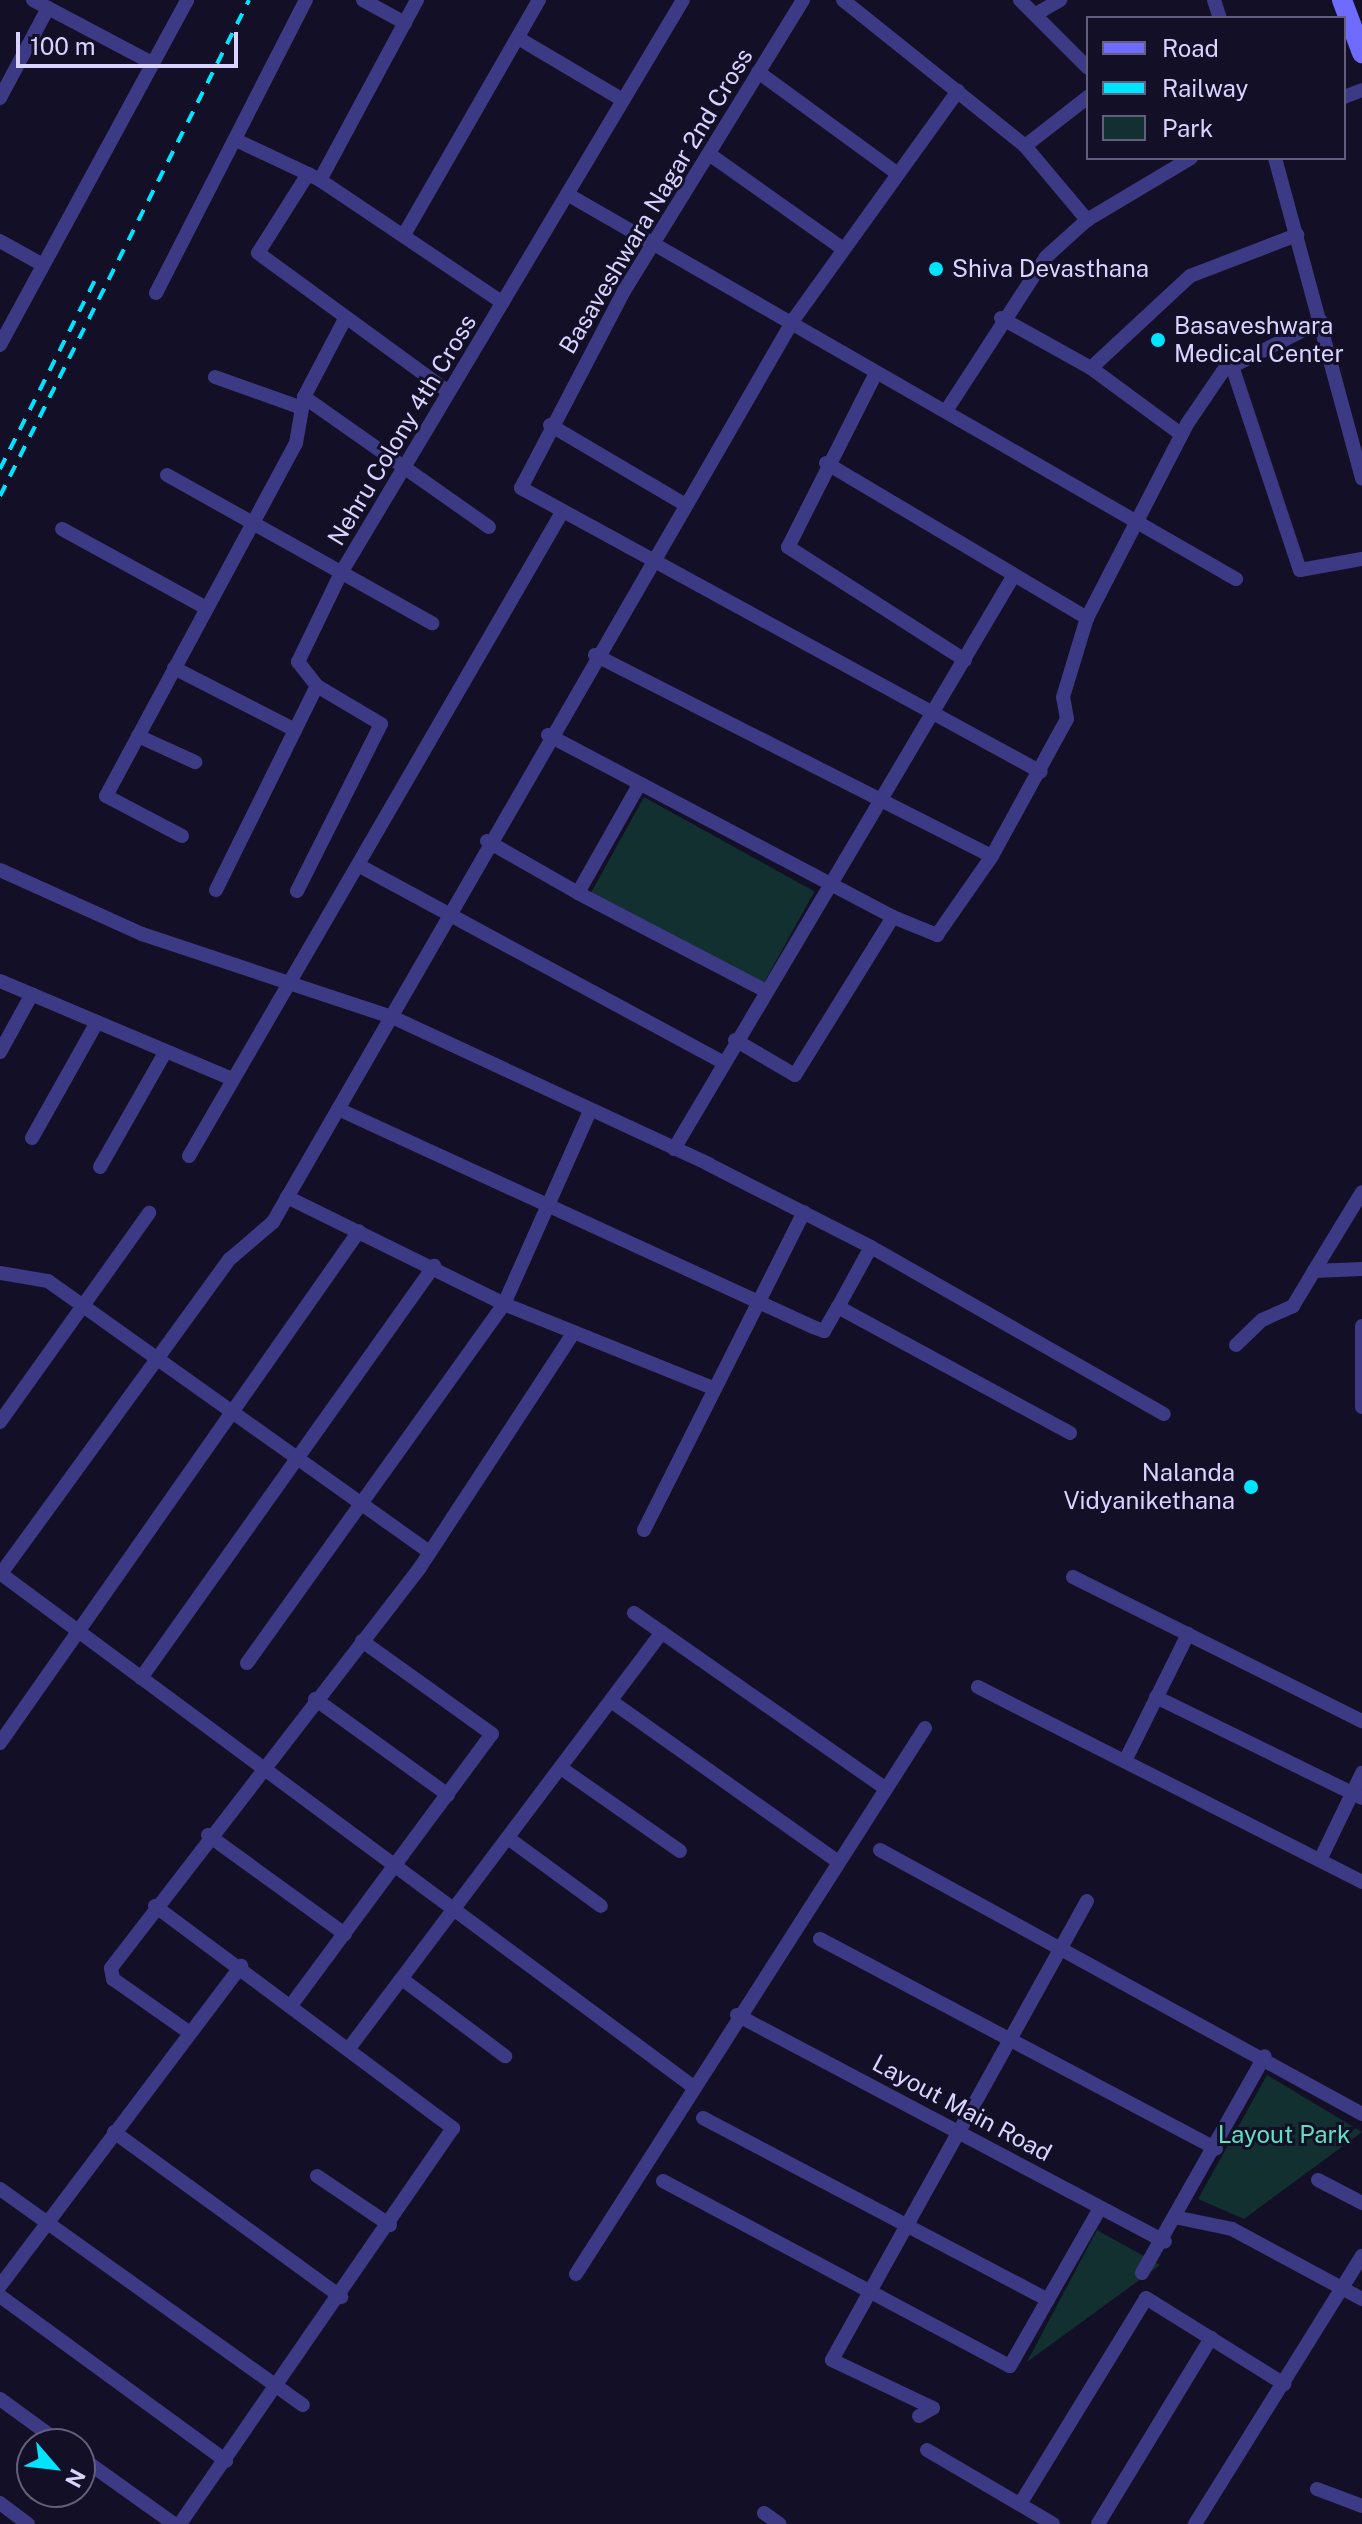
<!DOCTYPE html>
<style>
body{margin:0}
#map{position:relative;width:1362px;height:2524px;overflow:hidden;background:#130f26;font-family:"Public Sans",sans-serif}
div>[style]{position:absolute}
.green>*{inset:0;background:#12302f;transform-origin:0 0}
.street>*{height:14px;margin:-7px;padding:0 7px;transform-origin:7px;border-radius:7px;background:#3d3a85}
.secondary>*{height:20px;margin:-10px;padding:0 10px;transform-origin:10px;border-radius:10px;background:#6f6bff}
.rail>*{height:4px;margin-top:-2px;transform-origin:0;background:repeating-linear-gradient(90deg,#00e5ff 0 12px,transparent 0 22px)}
.dots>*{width:22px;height:22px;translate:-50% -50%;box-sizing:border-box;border:4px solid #130f26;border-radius:50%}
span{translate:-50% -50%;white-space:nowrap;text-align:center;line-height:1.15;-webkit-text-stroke:6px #130f26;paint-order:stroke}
.street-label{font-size:24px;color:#d9d4ff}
.poi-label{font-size:24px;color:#d9d4ff}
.left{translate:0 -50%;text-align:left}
.right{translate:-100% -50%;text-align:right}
.park-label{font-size:24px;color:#5fe0c0}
.legend{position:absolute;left:1086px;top:16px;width:260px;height:144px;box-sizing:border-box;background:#130f26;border:2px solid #625e7d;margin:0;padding:10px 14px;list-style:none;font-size:24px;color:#d9d4ff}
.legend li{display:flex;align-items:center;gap:16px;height:40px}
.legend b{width:40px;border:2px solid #625e7d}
.north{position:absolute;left:16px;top:2428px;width:80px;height:80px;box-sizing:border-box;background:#130f26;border:2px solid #625e7d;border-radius:50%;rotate:118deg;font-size:22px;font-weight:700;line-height:32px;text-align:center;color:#d9d4ff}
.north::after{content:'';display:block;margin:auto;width:28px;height:36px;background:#00e5ff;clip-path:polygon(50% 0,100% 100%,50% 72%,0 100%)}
.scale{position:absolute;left:16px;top:32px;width:222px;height:36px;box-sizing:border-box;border:4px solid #d9d4ff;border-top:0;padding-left:10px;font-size:24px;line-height:28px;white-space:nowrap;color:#d9d4ff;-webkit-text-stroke:6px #130f26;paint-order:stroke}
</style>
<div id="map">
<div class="green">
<i style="left:644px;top:797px;width:195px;height:110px;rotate:29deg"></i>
<i style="clip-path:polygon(1267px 2075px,1362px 2132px,1244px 2219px,1198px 2199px)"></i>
<i style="clip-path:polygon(1097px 2230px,1160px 2265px,1027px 2362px)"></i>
</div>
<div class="street">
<i style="left:33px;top:0;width:135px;rotate:27.9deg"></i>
<i style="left:363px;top:0;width:48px;rotate:28.7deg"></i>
<i style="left:417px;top:0;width:204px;rotate:118.3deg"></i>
<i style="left:320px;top:180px;width:13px;rotate:-153deg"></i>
<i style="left:308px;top:174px;width:93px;rotate:122.3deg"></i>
<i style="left:258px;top:253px;width:234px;rotate:36.1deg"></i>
<i style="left:803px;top:0;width:342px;rotate:121.6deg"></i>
<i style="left:624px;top:291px;width:222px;rotate:117.6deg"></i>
<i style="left:521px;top:488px;width:592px;rotate:28.64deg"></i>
<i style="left:843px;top:0;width:233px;rotate:38.7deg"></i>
<i style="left:1025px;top:146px;width:97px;rotate:50deg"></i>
<i style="left:1020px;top:0;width:96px;rotate:45deg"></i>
<i style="left:1214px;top:0;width:19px;rotate:72deg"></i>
<i style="left:1036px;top:14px;width:28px;rotate:-30deg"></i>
<i style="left:518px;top:38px;width:122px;rotate:30.6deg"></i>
<i style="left:758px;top:72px;width:173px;rotate:36.1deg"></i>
<i style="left:1344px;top:97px;width:19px;rotate:-21deg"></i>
<i style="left:0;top:98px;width:102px;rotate:-61.9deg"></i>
<i style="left:238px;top:141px;width:77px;rotate:25.2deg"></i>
<i style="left:1025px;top:146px;width:80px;rotate:-37.9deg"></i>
<i style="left:709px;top:154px;width:164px;rotate:35.3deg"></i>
<i style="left:1275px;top:158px;width:332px;rotate:74.8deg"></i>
<i style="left:320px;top:180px;width:220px;rotate:33.9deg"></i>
<i style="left:567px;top:194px;width:772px;rotate:29.92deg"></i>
<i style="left:405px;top:233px;width:269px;rotate:-60.1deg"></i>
<i style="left:0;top:241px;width:49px;rotate:29.2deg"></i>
<i style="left:156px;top:293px;width:329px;rotate:-62.9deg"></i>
<i style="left:1001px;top:318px;width:103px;rotate:29.1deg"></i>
<i style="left:1091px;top:368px;width:112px;rotate:36.3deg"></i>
<i style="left:0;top:345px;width:392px;rotate:-61.5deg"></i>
<i style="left:1232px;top:366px;width:215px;rotate:71.6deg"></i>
<i style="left:1300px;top:570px;width:63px;rotate:-10.1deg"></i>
<i style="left:1091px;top:368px;width:135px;rotate:-42.9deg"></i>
<i style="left:1190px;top:276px;width:115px;rotate:-21deg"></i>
<i style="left:876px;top:373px;width:195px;rotate:116.8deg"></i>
<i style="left:788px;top:547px;width:210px;rotate:32.6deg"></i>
<i style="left:215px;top:377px;width:92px;rotate:19.6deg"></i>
<i style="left:304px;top:397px;width:226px;rotate:35.1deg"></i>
<i style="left:948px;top:408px;width:180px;rotate:-57deg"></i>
<i style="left:1046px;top:257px;width:55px;rotate:-42.1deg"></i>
<i style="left:1087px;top:220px;width:121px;rotate:-30.8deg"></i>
<i style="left:550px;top:425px;width:156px;rotate:30.5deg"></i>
<i style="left:826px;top:463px;width:304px;rotate:30.7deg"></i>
<i style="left:167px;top:475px;width:304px;rotate:29.2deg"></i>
<i style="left:62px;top:529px;width:164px;rotate:28.7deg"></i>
<i style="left:595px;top:655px;width:445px;rotate:26.9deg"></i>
<i style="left:992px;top:856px;width:156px;rotate:-61.3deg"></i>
<i style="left:1067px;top:719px;width:22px;rotate:-100deg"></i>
<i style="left:1063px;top:697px;width:83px;rotate:-73.1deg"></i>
<i style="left:1087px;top:618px;width:218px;rotate:-62.7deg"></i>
<i style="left:1187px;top:424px;width:64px;rotate:-55.8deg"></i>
<i style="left:1223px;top:371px;width:110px;rotate:-27deg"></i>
<i style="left:174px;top:668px;width:136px;rotate:27.1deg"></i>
<i style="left:548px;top:735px;width:390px;rotate:27.8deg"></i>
<i style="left:138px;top:736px;width:63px;rotate:24.5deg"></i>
<i style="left:639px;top:785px;width:124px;rotate:119.5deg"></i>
<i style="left:578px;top:893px;width:210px;rotate:27.5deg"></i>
<i style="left:182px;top:836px;width:86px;rotate:-152.2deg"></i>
<i style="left:106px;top:796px;width:401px;rotate:-61.7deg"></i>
<i style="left:296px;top:443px;width:47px;rotate:-80.1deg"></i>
<i style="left:304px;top:397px;width:88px;rotate:-62.3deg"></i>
<i style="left:487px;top:841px;width:105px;rotate:29.7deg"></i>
<i style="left:358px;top:865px;width:414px;rotate:28.4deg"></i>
<i style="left:0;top:870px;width:156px;rotate:24.3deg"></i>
<i style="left:142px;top:934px;width:263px;rotate:18.4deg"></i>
<i style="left:392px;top:1017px;width:349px;rotate:24.9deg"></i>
<i style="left:708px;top:1164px;width:183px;rotate:27deg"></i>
<i style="left:871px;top:1247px;width:337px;rotate:29.7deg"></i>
<i style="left:216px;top:890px;width:228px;rotate:-63.7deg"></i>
<i style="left:317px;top:686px;width:31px;rotate:-128deg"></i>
<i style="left:298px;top:662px;width:99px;rotate:-64.2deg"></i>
<i style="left:341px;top:573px;width:667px;rotate:-59.17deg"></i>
<i style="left:297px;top:891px;width:187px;rotate:-63.3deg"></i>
<i style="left:381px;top:724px;width:74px;rotate:-149.3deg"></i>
<i style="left:0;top:981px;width:252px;rotate:22.9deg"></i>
<i style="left:735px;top:1040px;width:69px;rotate:30.3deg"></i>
<i style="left:795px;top:1075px;width:186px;rotate:-58.2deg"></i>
<i style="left:893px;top:917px;width:48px;rotate:22.2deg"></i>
<i style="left:937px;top:935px;width:96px;rotate:-55.2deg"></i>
<i style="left:0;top:1052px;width:66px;rotate:-61.1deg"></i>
<i style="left:338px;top:1109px;width:523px;rotate:24.65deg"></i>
<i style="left:813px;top:1327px;width:12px;rotate:20deg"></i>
<i style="left:824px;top:1331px;width:28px;rotate:-60deg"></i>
<i style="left:838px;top:1307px;width:264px;rotate:28.5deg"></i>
<i style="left:32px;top:1138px;width:133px;rotate:-60.7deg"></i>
<i style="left:674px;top:1149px;width:667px;rotate:-59.36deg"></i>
<i style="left:189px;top:1156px;width:742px;rotate:-59.91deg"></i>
<i style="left:100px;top:1167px;width:133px;rotate:-60.4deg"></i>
<i style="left:287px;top:1197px;width:242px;rotate:26.2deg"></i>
<i style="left:504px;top:1304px;width:227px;rotate:21.9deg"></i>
<i style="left:1314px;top:1271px;width:92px;rotate:-58.7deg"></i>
<i style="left:0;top:1273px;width:49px;rotate:9.5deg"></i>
<i style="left:48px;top:1281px;width:468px;rotate:35.4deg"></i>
<i style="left:838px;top:1307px;width:68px;rotate:-61.2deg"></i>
<i style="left:1362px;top:1326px;width:81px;rotate:90deg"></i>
<i style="left:1236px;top:1345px;width:36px;rotate:-44deg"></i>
<i style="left:1262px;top:1320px;width:34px;rotate:-24deg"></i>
<i style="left:1293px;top:1306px;width:41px;rotate:-59deg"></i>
<i style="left:1314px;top:1271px;width:48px;rotate:-2.4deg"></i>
<i style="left:0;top:1422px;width:257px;rotate:-54.5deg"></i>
<i style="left:644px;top:1530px;width:356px;rotate:-63.3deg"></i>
<i style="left:0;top:1573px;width:860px;rotate:36.54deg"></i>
<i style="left:0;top:1575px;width:391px;rotate:-54deg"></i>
<i style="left:230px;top:1259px;width:57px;rotate:-40.7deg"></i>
<i style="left:273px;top:1222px;width:1043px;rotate:-60.02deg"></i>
<i style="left:794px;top:319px;width:281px;rotate:-54.3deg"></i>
<i style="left:1073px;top:1577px;width:323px;rotate:26.5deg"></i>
<i style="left:634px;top:1613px;width:306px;rotate:34.9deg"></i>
<i style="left:247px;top:1663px;width:442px;rotate:-54.4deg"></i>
<i style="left:504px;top:1304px;width:209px;rotate:-66deg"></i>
<i style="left:141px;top:1678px;width:506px;rotate:-54.58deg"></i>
<i style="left:978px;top:1687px;width:431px;rotate:26.9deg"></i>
<i style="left:1156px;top:1697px;width:229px;rotate:26.1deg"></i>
<i style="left:315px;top:1699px;width:164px;rotate:35.8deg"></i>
<i style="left:611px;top:1701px;width:278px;rotate:35.3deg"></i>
<i style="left:0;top:1743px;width:625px;rotate:-54.96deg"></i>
<i style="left:1125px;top:1761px;width:142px;rotate:-63.6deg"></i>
<i style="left:561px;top:1768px;width:145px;rotate:34.9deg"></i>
<i style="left:208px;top:1835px;width:169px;rotate:35.9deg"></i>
<i style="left:508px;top:1838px;width:115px;rotate:36.2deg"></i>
<i style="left:880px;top:1850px;width:550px;rotate:28.71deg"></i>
<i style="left:1320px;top:1860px;width:97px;rotate:-64.2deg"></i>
<i style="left:155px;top:1906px;width:372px;rotate:36.7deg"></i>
<i style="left:453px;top:2128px;width:481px;rotate:124.6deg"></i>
<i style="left:820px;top:1939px;width:448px;rotate:27.9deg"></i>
<i style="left:402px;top:1979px;width:129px;rotate:36.8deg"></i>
<i style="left:292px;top:2004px;width:336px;rotate:-53.5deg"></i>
<i style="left:492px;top:1734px;width:160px;rotate:-144.4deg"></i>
<i style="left:737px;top:2015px;width:484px;rotate:27.9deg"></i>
<i style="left:190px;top:2033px;width:94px;rotate:-145deg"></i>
<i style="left:113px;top:1979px;width:11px;rotate:-100deg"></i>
<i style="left:111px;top:1968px;width:504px;rotate:-52.33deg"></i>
<i style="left:419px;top:1569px;width:283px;rotate:-56.8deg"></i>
<i style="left:350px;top:2047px;width:519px;rotate:-53.06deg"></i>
<i style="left:703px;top:2118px;width:390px;rotate:27.8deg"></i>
<i style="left:114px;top:2132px;width:281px;rotate:36deg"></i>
<i style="left:317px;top:2176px;width:88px;rotate:33.9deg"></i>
<i style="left:1318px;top:2180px;width:50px;rotate:27.6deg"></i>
<i style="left:663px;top:2181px;width:393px;rotate:28.1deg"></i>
<i style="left:1010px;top:2366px;width:182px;rotate:-60.3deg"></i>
<i style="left:0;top:2189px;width:372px;rotate:35.5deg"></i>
<i style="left:1179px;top:2218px;width:54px;rotate:11.7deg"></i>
<i style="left:1232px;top:2229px;width:148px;rotate:28.3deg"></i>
<i style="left:1142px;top:2273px;width:249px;rotate:-60.5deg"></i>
<i style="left:576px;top:2274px;width:648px;rotate:-57.41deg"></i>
<i style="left:0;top:2286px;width:401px;rotate:-53deg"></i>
<i style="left:0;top:2296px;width:280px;rotate:36.1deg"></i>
<i style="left:0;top:2399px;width:77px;rotate:36deg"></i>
<i style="left:919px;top:2416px;width:16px;rotate:-30deg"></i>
<i style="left:933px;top:2408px;width:112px;rotate:-154.6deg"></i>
<i style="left:832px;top:2360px;width:525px;rotate:-60.95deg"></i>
<i style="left:927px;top:2450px;width:146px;rotate:30.4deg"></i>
<i style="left:80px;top:2457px;width:115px;rotate:35.5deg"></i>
<i style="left:1317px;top:2489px;width:48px;rotate:20.7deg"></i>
<i style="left:0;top:2503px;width:35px;rotate:37deg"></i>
<i style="left:1020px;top:2504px;width:241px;rotate:-58.5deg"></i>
<i style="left:1146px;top:2298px;width:163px;rotate:31.9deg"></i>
<i style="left:764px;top:2513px;width:19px;rotate:35deg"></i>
<i style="left:1098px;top:2524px;width:218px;rotate:-58.7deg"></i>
<i style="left:1195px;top:2524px;width:316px;rotate:-58.1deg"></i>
</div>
<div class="secondary">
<i style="left:1342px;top:0;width:57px;rotate:69.3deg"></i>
</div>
<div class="rail">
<i style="left:0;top:469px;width:212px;rotate:-63.3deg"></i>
<i style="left:0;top:496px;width:555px;rotate:-63.34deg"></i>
</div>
<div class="dots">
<i style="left:936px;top:269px;background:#00e5ff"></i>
<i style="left:1158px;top:340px;background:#00e5ff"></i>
<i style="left:1251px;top:1487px;background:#00e5ff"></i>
</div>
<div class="street-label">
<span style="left:656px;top:201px;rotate:-59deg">Basaveshwara Nagar 2nd Cross</span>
<span style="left:402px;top:430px;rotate:-59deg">Nehru Colony 4th Cross</span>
<span style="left:962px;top:2108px;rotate:28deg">Layout Main Road</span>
</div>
<div class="poi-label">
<span class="left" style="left:952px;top:269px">Shiva Devasthana</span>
<span class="left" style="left:1174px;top:340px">Basaveshwara<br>Medical Center</span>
<span class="right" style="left:1235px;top:1487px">Nalanda<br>Vidyanikethana</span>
</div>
<div class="park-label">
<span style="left:1284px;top:2135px">Layout Park</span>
</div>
<ul class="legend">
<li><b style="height:10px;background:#6f6bff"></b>Road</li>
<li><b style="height:10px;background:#00e5ff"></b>Railway</li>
<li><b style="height:22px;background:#12302f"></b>Park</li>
</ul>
<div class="north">N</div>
<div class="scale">100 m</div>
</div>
